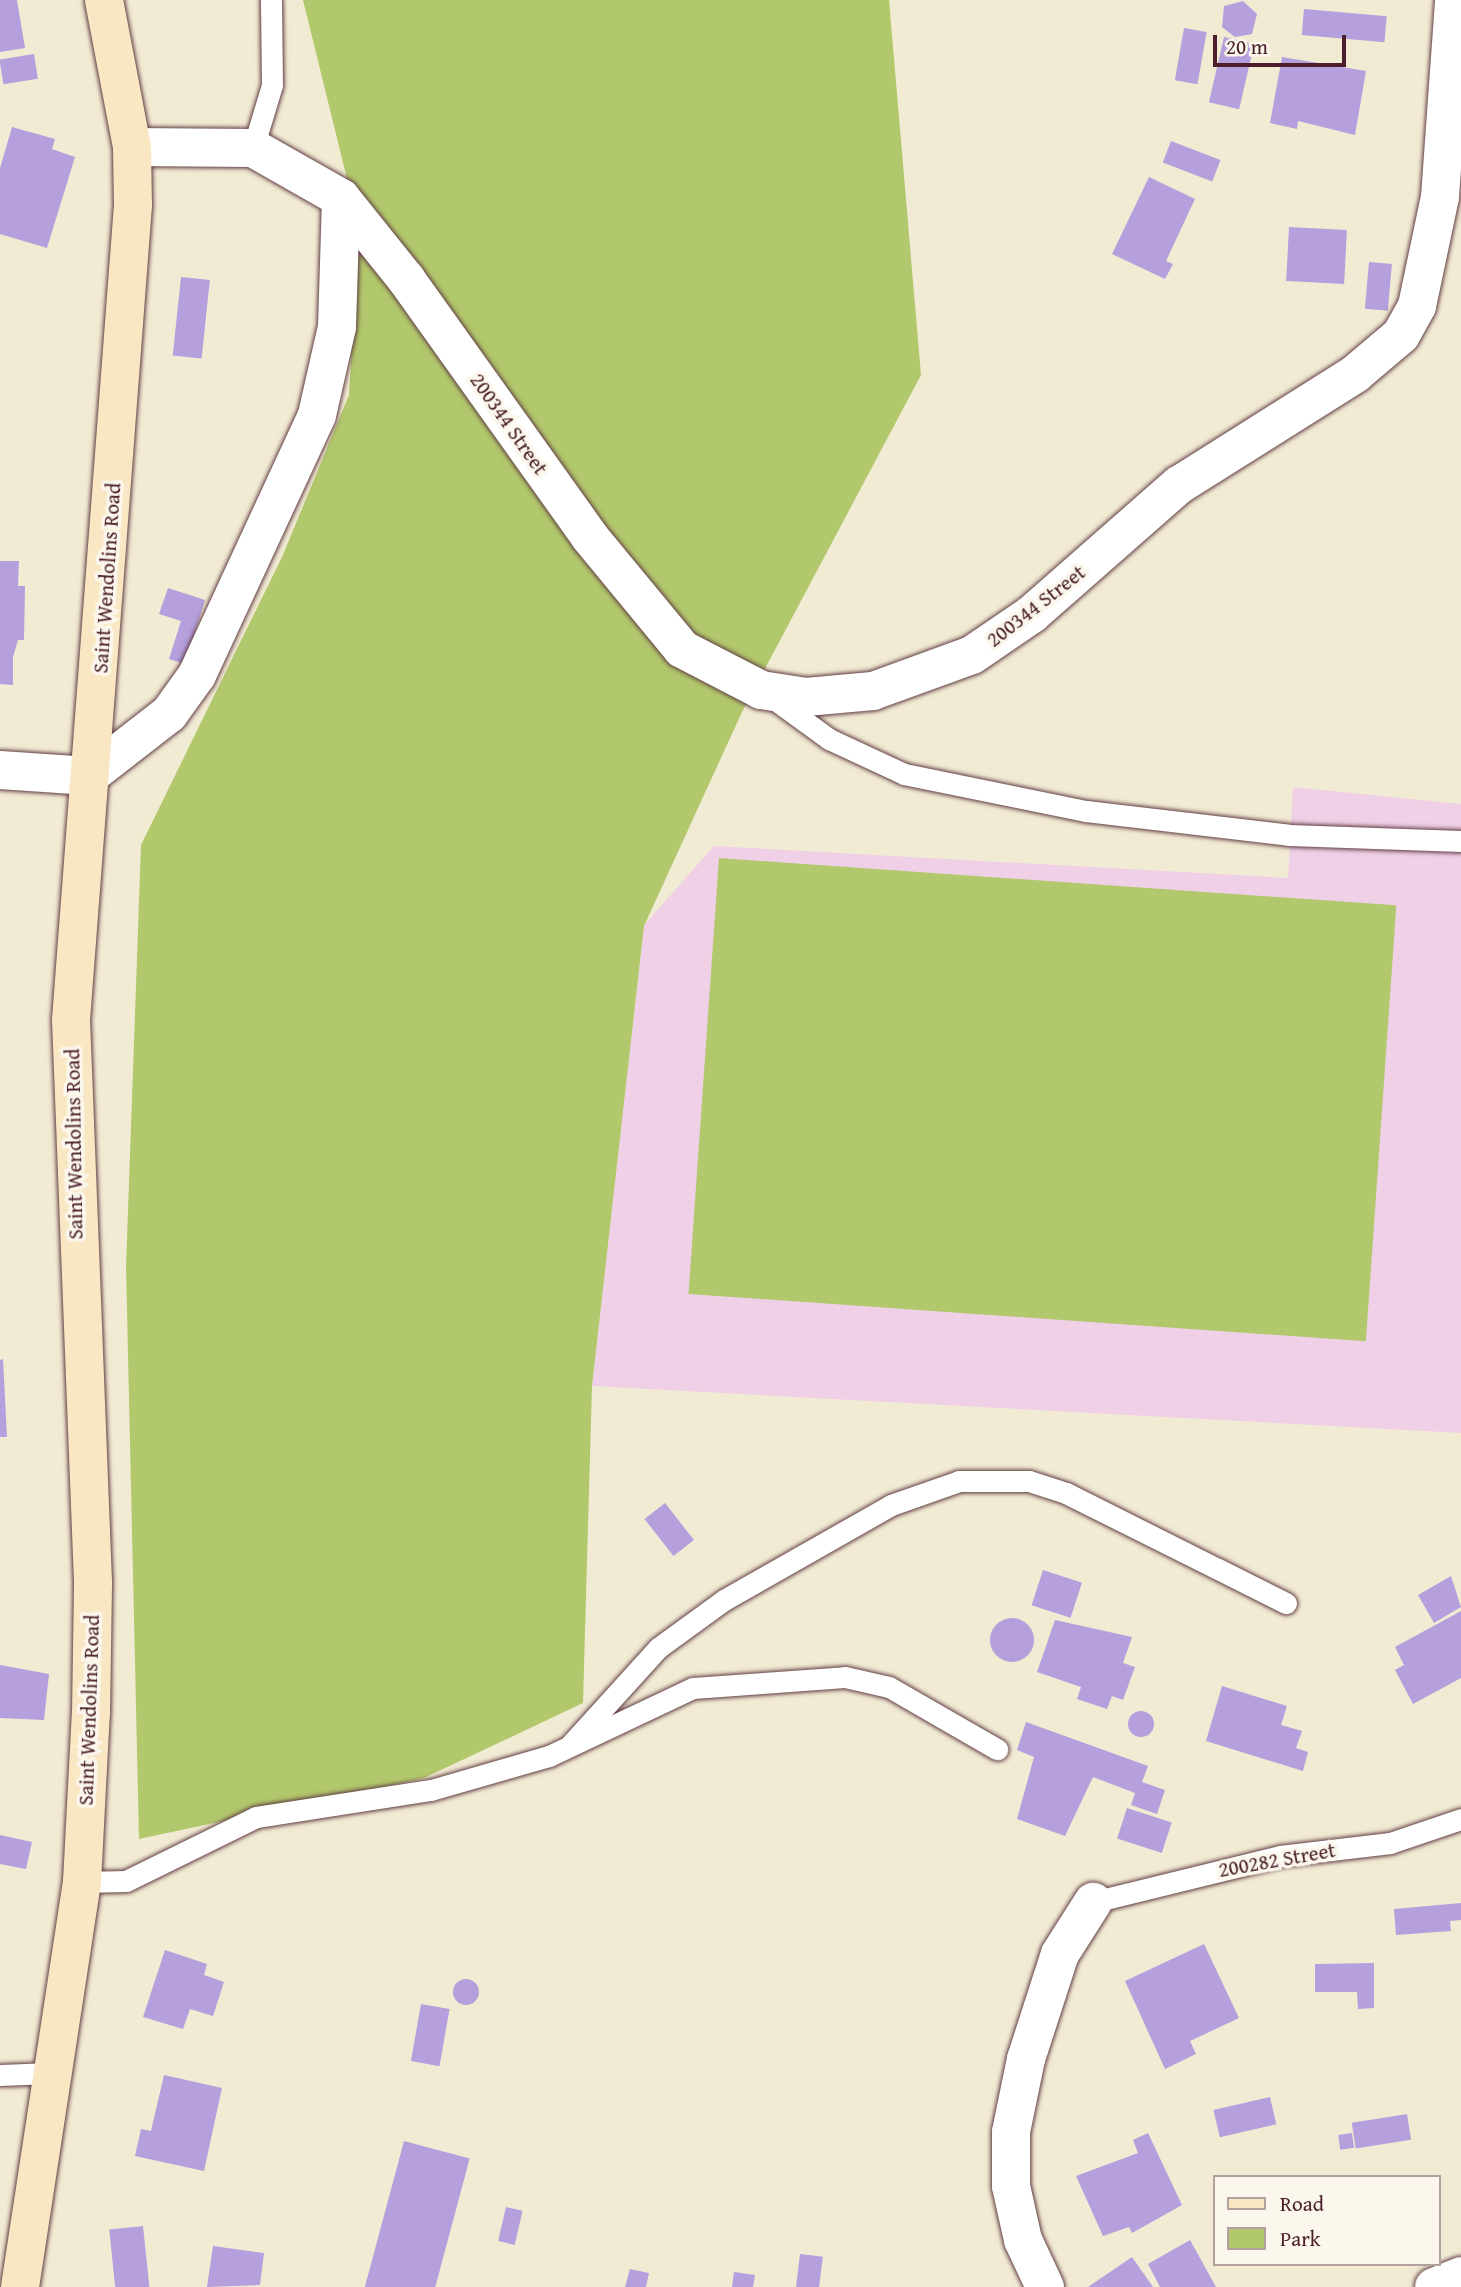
<!DOCTYPE html>
<style>
body{margin:0}
#map{position:relative;width:1461px;height:2287px;overflow:hidden;background:#f2ebd4;font-family:"Gentium Book Plus",serif}
div>[style]{position:absolute}
.built>*{inset:0;background:#efd0e7}
.green>*{inset:0;background:#b2c86c;transform-origin:0 0}
.building>*{inset:0;background:#b59fdd;transform-origin:0 0}
.round{border-radius:50%}
.roads{filter:drop-shadow(0 0 2px #633e44) drop-shadow(0 0 2px #633e44)}
.lane>*{height:21px;margin:-10.5px;padding:0 10.5px;transform-origin:10.5px;border-radius:10.5px;background:#fff}
.street>*{height:38px;margin:-19px;padding:0 19px;transform-origin:19px;border-radius:19px;background:#fff}
.secondary>*{height:38px;margin:-19px;padding:0 19px;transform-origin:19px;border-radius:19px;background:#f9e7c3}
span{translate:-50% -50%;white-space:nowrap;text-align:center;line-height:1.15;-webkit-text-stroke:7px #fbf7ec;paint-order:stroke}
.street-label{font-size:21px;color:#4a1f2b}
.legend{position:absolute;left:1213px;top:2175px;width:228px;height:91px;box-sizing:border-box;background:#fbf7ec;border:2px solid #b4a19f;margin:0;padding:9px 12px;list-style:none;font-size:21px;color:#4a1f2b}
.legend li{display:flex;align-items:center;gap:14px;height:35px}
.legend b{width:35px;border:2px solid #b4a19f}
.scale{position:absolute;left:1213px;top:35px;width:133px;height:32px;box-sizing:border-box;border:4px solid #4a1f2b;border-top:0;padding-left:9px;font-size:21px;line-height:24px;white-space:nowrap;color:#4a1f2b;-webkit-text-stroke:5px #fbf7ec;paint-order:stroke}
</style>
<div id="map">
<div class="built">
<i style="clip-path:polygon(1293px 787px,1461px 804px,1461px 1433px,592px 1386px,644px 925px,714px 846px,1288px 878px)"></i>
</div>
<div class="green">
<i style="clip-path:polygon(303px 0,889px 0,921px 375px,742px 712px,644px 926px,592px 1386px,583px 1703px,424px 1778px,139px 1839px,126px 1267px,141px 845px,282px 557px,349px 395px,357px 255px,348px 183px)"></i>
<i style="left:719px;top:858px;width:679px;height:437px;rotate:4deg"></i>
</div>
<div class="building">
<i style="clip-path:polygon(0 0,17px 0,25px 48px,0 52px)"></i>
<i style="clip-path:polygon(1243px 1px,1257px 14px,1252px 34px,1235px 37px,1222px 27px,1224px 6px)"></i>
<i style="left:1304px;top:9px;width:83px;height:26px;rotate:5deg"></i>
<i style="left:1184px;top:28px;width:23px;height:53px;rotate:10deg"></i>
<i style="left:1224px;top:37px;width:31px;height:67px;rotate:13deg"></i>
<i style="left:34px;top:54px;width:25px;height:35px;rotate:81deg"></i>
<i style="clip-path:polygon(1282px 57px,1366px 71px,1355px 135px,1298px 121px,1297px 129px,1270px 123px)"></i>
<i style="clip-path:polygon(12px 127px,55px 139px,52px 149px,75px 157px,47px 248px,0 234px,0 168px)"></i>
<i style="left:1171px;top:141px;width:53px;height:23px;rotate:21deg"></i>
<i style="clip-path:polygon(1149px 177px,1195px 199px,1166px 261px,1173px 264px,1165px 279px,1112px 254px)"></i>
<i style="left:1289px;top:227px;width:58px;height:54px;rotate:3deg"></i>
<i style="left:1369px;top:262px;width:23px;height:47px;rotate:5deg"></i>
<i style="left:181px;top:277px;width:29px;height:79px;rotate:6deg"></i>
<i style="clip-path:polygon(0 561px,19px 561px,18px 586px,25px 586px,24px 640px,18px 640px,13px 657px,13px 685px,0 684px)"></i>
<i style="clip-path:polygon(168px 588px,205px 600px,185px 664px,169px 659px,181px 621px,159px 614px)"></i>
<i style="clip-path:polygon(3px 1359px,7px 1437px,0 1437px,0 1360px)"></i>
<i style="left:665px;top:1503px;width:47px;height:26px;rotate:52deg"></i>
<i style="left:1043px;top:1570px;width:41px;height:37px;rotate:18deg"></i>
<i style="clip-path:polygon(1451px 1576px,1461px 1607px,1434px 1623px,1418px 1595px)"></i>
<i style="clip-path:polygon(1461px 1611px,1461px 1678px,1413px 1704px,1395px 1670px,1404px 1665px,1395px 1647px)"></i>
<i class="round" style="left:990px;top:1618px;width:44px;height:44px"></i>
<i style="clip-path:polygon(1055px 1620px,1132px 1637px,1123px 1663px,1135px 1667px,1123px 1700px,1112px 1696px,1107px 1709px,1077px 1699px,1081px 1687px,1037px 1672px)"></i>
<i style="clip-path:polygon(0 1665px,49px 1674px,44px 1720px,0 1718px)"></i>
<i style="clip-path:polygon(1222px 1686px,1287px 1706px,1281px 1725px,1302px 1731px,1296px 1748px,1308px 1752px,1303px 1771px,1206px 1741px)"></i>
<i class="round" style="left:1128px;top:1711px;width:26px;height:26px"></i>
<i style="clip-path:polygon(1026px 1722px,1148px 1766px,1142px 1782px,1165px 1790px,1157px 1814px,1131px 1805px,1135px 1793px,1093px 1777px,1065px 1836px,1017px 1819px,1034px 1757px,1017px 1750px)"></i>
<i style="left:1127px;top:1808px;width:47px;height:32px;rotate:18deg"></i>
<i style="clip-path:polygon(0 1835px,32px 1842px,26px 1869px,0 1864px)"></i>
<i style="clip-path:polygon(1461px 1903px,1461px 1920px,1450px 1921px,1451px 1931px,1396px 1935px,1394px 1909px)"></i>
<i style="clip-path:polygon(1204px 1944px,1239px 2018px,1190px 2041px,1196px 2054px,1165px 2069px,1125px 1981px)"></i>
<i style="clip-path:polygon(165px 1950px,207px 1964px,204px 1975px,224px 1982px,213px 2016px,190px 2009px,183px 2029px,143px 2017px)"></i>
<i style="clip-path:polygon(1374px 1963px,1374px 2008px,1358px 2009px,1357px 1992px,1315px 1992px,1315px 1964px)"></i>
<i class="round" style="left:453px;top:1979px;width:26px;height:26px"></i>
<i style="left:421px;top:2004px;width:29px;height:58px;rotate:10deg"></i>
<i style="clip-path:polygon(164px 2075px,222px 2088px,204px 2171px,135px 2156px,141px 2129px,151px 2131px)"></i>
<i style="left:1270px;top:2097px;width:28px;height:58px;rotate:77deg"></i>
<i style="left:1407px;top:2114px;width:26px;height:56px;rotate:81deg"></i>
<i style="clip-path:polygon(1148px 2133px,1182px 2205px,1132px 2233px,1129px 2227px,1103px 2236px,1076px 2176px,1138px 2153px,1133px 2140px)"></i>
<i style="left:1352px;top:2133px;width:15px;height:14px;rotate:82deg"></i>
<i style="left:404px;top:2141px;width:68px;height:151px;rotate:15deg"></i>
<i style="left:506px;top:2207px;width:17px;height:35px;rotate:13deg"></i>
<i style="left:143px;top:2226px;width:61px;height:34px;rotate:84deg"></i>
<i style="clip-path:polygon(1190px 2240px,1216px 2287px,1160px 2287px,1148px 2264px)"></i>
<i style="clip-path:polygon(213px 2246px,264px 2253px,260px 2285px,207px 2287px)"></i>
<i style="left:800px;top:2254px;width:23px;height:33px;rotate:7deg"></i>
<i style="clip-path:polygon(1132px 2257px,1153px 2287px,1088px 2287px)"></i>
<i style="clip-path:polygon(630px 2269px,649px 2273px,646px 2287px,625px 2287px)"></i>
<i style="clip-path:polygon(734px 2272px,755px 2275px,753px 2287px,732px 2287px)"></i>
</div>
<div class="roads">
<div class="lane">
<i style="left:253px;top:148px;width:66px;rotate:-73.2deg"></i>
<i style="left:272px;top:85px;width:85px;rotate:-90.7deg"></i>
<i style="left:774px;top:699px;width:68px;rotate:36deg"></i>
<i style="left:829px;top:739px;width:83px;rotate:25deg"></i>
<i style="left:904px;top:774px;width:186px;rotate:11.5deg"></i>
<i style="left:1086px;top:811px;width:204px;rotate:6.7deg"></i>
<i style="left:1289px;top:835px;width:172px;rotate:2deg"></i>
<i style="left:571px;top:1744px;width:130px;rotate:-47.8deg"></i>
<i style="left:658px;top:1648px;width:82px;rotate:-36deg"></i>
<i style="left:724px;top:1600px;width:192px;rotate:-29.6deg"></i>
<i style="left:891px;top:1505px;width:72px;rotate:-19.4deg"></i>
<i style="left:959px;top:1481px;width:70px"></i>
<i style="left:1029px;top:1481px;width:39px;rotate:18deg"></i>
<i style="left:1066px;top:1493px;width:246px;rotate:26.6deg"></i>
<i style="left:82px;top:1882px;width:44px;rotate:-1.3deg"></i>
<i style="left:126px;top:1881px;width:145px;rotate:-26.2deg"></i>
<i style="left:256px;top:1817px;width:177px;rotate:-8.8deg"></i>
<i style="left:431px;top:1790px;width:123px;rotate:-16.1deg"></i>
<i style="left:549px;top:1756px;width:159px;rotate:-25.3deg"></i>
<i style="left:693px;top:1688px;width:152px;rotate:-4.1deg"></i>
<i style="left:845px;top:1677px;width:45px;rotate:12.8deg"></i>
<i style="left:889px;top:1687px;width:125px;rotate:29.9deg"></i>
<i style="left:1093px;top:1902px;width:193px;rotate:-13.8deg"></i>
<i style="left:1280px;top:1856px;width:111px;rotate:-6.7deg"></i>
<i style="left:1390px;top:1843px;width:75px;rotate:-18.7deg"></i>
<i style="left:0;top:2075px;width:51px;rotate:-2.2deg"></i>
</div>
<div class="street">
<i style="left:132px;top:147px;width:121px;rotate:0.5deg"></i>
<i style="left:253px;top:148px;width:101px;rotate:29.6deg"></i>
<i style="left:341px;top:198px;width:104px;rotate:51.3deg"></i>
<i style="left:406px;top:279px;width:315px;rotate:54.5deg"></i>
<i style="left:589px;top:536px;width:146px;rotate:50.5deg"></i>
<i style="left:682px;top:649px;width:89px;rotate:27.4deg"></i>
<i style="left:761px;top:690px;width:46px;rotate:8.8deg"></i>
<i style="left:806px;top:697px;width:67px;rotate:-5.1deg"></i>
<i style="left:873px;top:691px;width:105px;rotate:-20deg"></i>
<i style="left:972px;top:655px;width:73px;rotate:-34.3deg"></i>
<i style="left:1032px;top:614px;width:196px;rotate:-41.3deg"></i>
<i style="left:1179px;top:485px;width:208px;rotate:-32.2deg"></i>
<i style="left:1355px;top:374px;width:60px;rotate:-40.3deg"></i>
<i style="left:1401px;top:335px;width:33px;rotate:-61deg"></i>
<i style="left:1417px;top:306px;width:111px;rotate:-78.1deg"></i>
<i style="left:1440px;top:197px;width:197px;rotate:-85.9deg"></i>
<i style="left:0;top:770px;width:89px;rotate:3.9deg"></i>
<i style="left:89px;top:776px;width:101px;rotate:-37.8deg"></i>
<i style="left:169px;top:714px;width:48px;rotate:-54.3deg"></i>
<i style="left:197px;top:675px;width:286px;rotate:-65.2deg"></i>
<i style="left:317px;top:415px;width:90px;rotate:-77.2deg"></i>
<i style="left:337px;top:327px;width:129px;rotate:-88.2deg"></i>
<i style="left:1045px;top:2287px;width:52px;rotate:-115.1deg"></i>
<i style="left:1023px;top:2240px;width:55px;rotate:-102.5deg"></i>
<i style="left:1011px;top:2186px;width:54px;rotate:-90deg"></i>
<i style="left:1011px;top:2132px;width:75px;rotate:-78.4deg"></i>
<i style="left:1026px;top:2059px;width:110px;rotate:-72.1deg"></i>
<i style="left:1060px;top:1954px;width:62px;rotate:-57.6deg"></i>
<i style="left:1434px;top:2287px;width:29px;rotate:-22deg"></i>
</div>
<div class="secondary">
<i style="left:20px;top:2287px;width:410px;rotate:-81.3deg"></i>
<i style="left:82px;top:1882px;width:169px;rotate:-87deg"></i>
<i style="left:91px;top:1713px;width:131px;rotate:-89.1deg"></i>
<i style="left:93px;top:1582px;width:562px;rotate:-92.24deg"></i>
<i style="left:71px;top:1020px;width:817px;rotate:-85.65deg"></i>
<i style="left:133px;top:205px;width:58px;rotate:-91deg"></i>
<i style="left:132px;top:147px;width:150px;rotate:-100.8deg"></i>
</div>
</div>
<div class="street-label">
<span style="left:509px;top:424px;rotate:55deg">200344 Street</span>
<span style="left:107px;top:578px;rotate:-86deg">Saint Wendolins Road</span>
<span style="left:1036px;top:606px;rotate:-38deg">200344 Street</span>
<span style="left:74px;top:1144px;rotate:-91deg">Saint Wendolins Road</span>
<span style="left:89px;top:1710px;rotate:-88deg">Saint Wendolins Road</span>
<span style="left:1277px;top:1860px;rotate:-10deg">200282 Street</span>
</div>
<ul class="legend">
<li><b style="height:9px;background:#f9e7c3"></b>Road</li>
<li><b style="height:19px;background:#b2c86c"></b>Park</li>
</ul>
<div class="scale">20 m</div>
</div>
